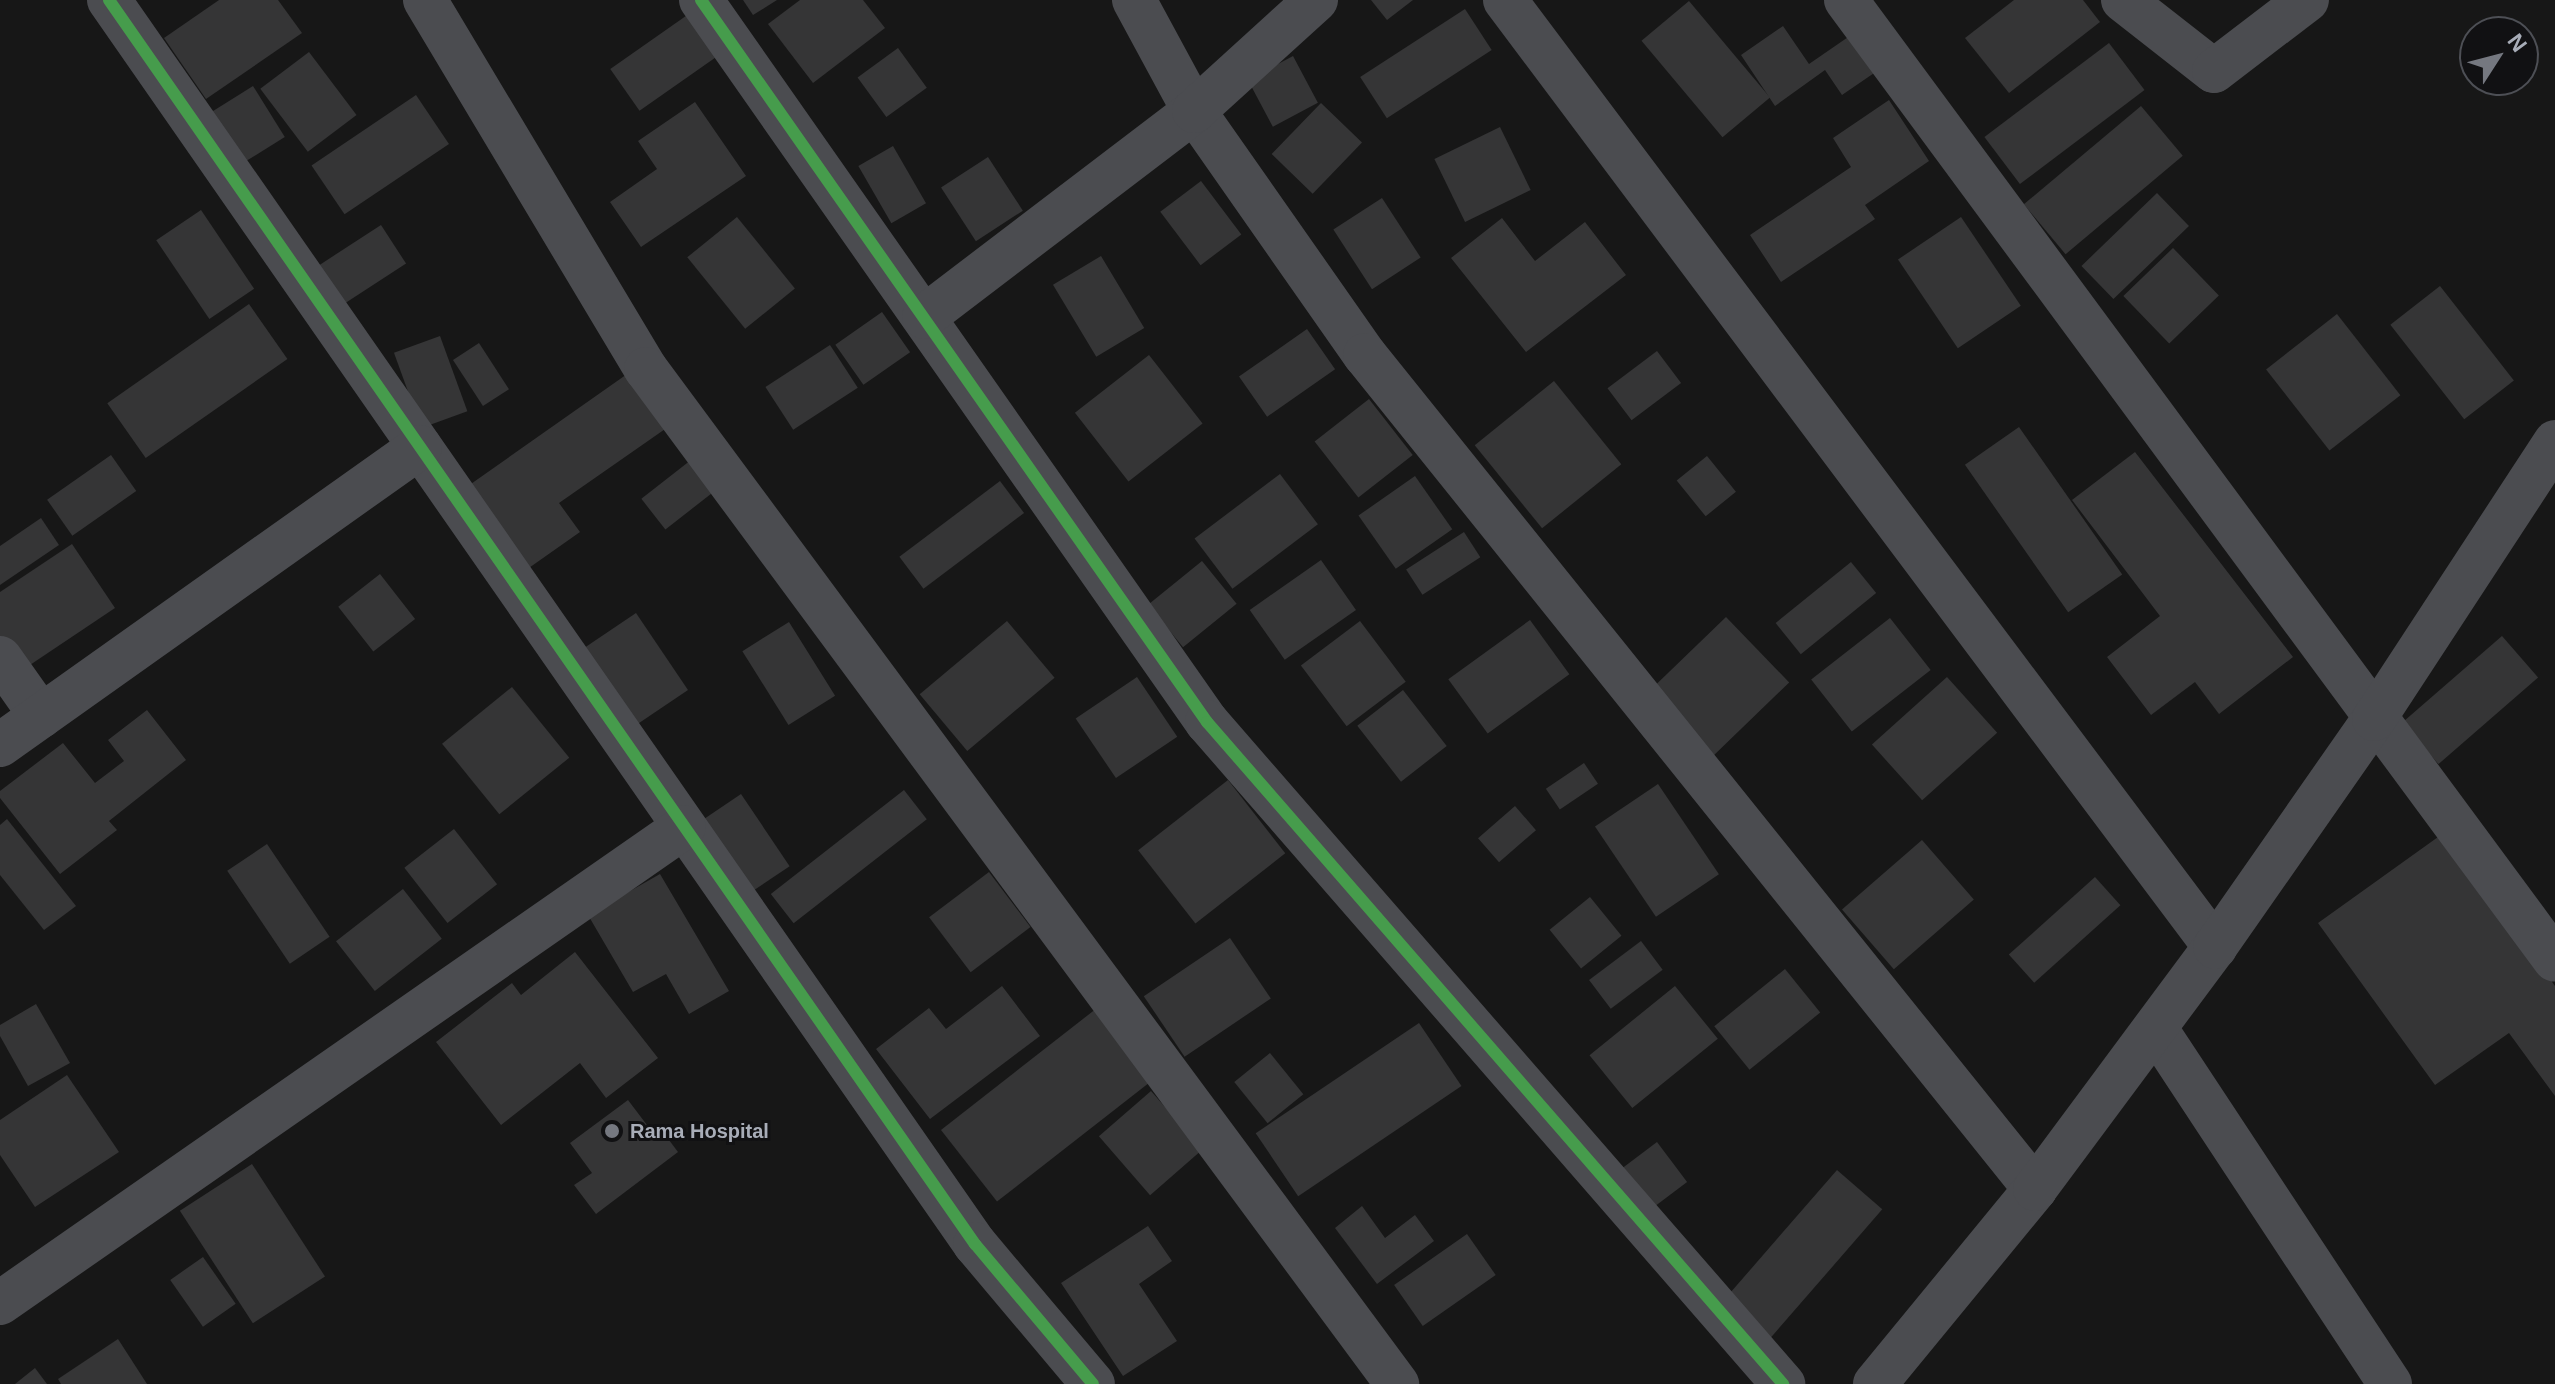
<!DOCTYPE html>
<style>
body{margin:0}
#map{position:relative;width:2555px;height:1384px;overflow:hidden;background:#171717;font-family:Helvetica,sans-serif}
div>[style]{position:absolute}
.building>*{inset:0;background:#353536;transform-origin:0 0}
.minor>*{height:44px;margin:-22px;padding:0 22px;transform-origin:22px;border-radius:22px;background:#4b4c50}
.cycleway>*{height:12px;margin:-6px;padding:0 6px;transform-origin:6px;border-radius:6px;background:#469c4c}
.dots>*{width:22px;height:22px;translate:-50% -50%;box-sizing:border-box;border:4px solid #111113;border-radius:50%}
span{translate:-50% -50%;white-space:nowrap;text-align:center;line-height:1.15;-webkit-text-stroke:6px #111113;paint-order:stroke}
.poi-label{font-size:20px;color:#a8adb8;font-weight:700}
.left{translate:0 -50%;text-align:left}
.north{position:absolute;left:2459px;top:16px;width:80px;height:80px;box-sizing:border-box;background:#111113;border:2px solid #4d4f55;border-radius:50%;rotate:54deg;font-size:22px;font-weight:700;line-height:32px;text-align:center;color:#a8adb8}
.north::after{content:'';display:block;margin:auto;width:28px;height:36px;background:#757880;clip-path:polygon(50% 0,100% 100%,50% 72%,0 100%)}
</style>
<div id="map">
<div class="building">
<i style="clip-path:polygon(219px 0,278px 0,302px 33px,206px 99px,164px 38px)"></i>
<i style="clip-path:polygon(743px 0,777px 0,753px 15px)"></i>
<i style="clip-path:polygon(800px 0,863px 0,885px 28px,813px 83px,768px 24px)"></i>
<i style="clip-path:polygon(1371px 0,1413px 0,1387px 20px)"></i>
<i style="clip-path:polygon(2014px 0,2083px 0,2100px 22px,2009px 93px,1965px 38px)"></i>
<i style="left:1689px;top:1px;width:126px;height:62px;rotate:50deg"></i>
<i style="left:1465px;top:9px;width:49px;height:125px;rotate:57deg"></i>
<i style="left:693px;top:11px;width:51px;height:101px;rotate:55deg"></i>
<i style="clip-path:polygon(1783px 26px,1809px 64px,1854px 33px,1880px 69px,1842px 95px,1825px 70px,1775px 106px,1741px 55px)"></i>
<i style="left:2109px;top:43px;width:59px;height:156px;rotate:53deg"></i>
<i style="left:898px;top:48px;width:49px;height:50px;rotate:54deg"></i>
<i style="left:309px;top:52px;width:79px;height:61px;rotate:53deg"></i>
<i style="left:1293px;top:56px;width:53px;height:51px;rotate:62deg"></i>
<i style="left:253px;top:86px;width:60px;height:48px;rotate:58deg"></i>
<i style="left:416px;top:95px;width:59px;height:126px;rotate:56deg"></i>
<i style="clip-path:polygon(1889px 100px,1929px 161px,1865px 205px,1875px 219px,1781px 282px,1750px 235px,1851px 167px,1833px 138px)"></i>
<i style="clip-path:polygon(695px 102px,746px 176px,641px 247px,610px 202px,657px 169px,638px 141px)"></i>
<i style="left:1321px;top:103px;width:57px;height:71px;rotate:44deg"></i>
<i style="left:2141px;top:106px;width:65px;height:153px;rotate:50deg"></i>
<i style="left:1500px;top:127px;width:70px;height:73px;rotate:64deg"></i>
<i style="left:893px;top:146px;width:66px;height:40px;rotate:60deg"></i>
<i style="left:988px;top:157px;width:64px;height:56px;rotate:57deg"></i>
<i style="left:1201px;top:181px;width:67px;height:51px;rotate:53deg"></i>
<i style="left:2157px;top:193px;width:46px;height:105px;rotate:46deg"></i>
<i style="left:1382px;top:198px;width:71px;height:58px;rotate:57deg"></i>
<i style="left:201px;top:210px;width:95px;height:54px;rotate:56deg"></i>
<i style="left:737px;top:217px;width:92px;height:64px;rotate:51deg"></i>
<i style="left:1961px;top:217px;width:107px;height:76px;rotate:56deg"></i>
<i style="clip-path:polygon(1502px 218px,1535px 261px,1585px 222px,1626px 275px,1526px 352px,1451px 258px)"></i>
<i style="left:381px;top:225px;width:46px;height:76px;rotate:57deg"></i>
<i style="left:2173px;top:248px;width:66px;height:69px;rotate:46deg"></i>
<i style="left:1101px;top:256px;width:84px;height:56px;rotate:59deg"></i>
<i style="left:2440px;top:286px;width:120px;height:63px;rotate:52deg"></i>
<i style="left:249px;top:304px;width:67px;height:173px;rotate:55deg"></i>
<i style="left:882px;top:312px;width:49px;height:57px;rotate:55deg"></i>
<i style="left:2337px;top:314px;width:103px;height:90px;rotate:52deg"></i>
<i style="left:1307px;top:329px;width:49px;height:83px;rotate:55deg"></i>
<i style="left:440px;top:336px;width:80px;height:49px;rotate:70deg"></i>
<i style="left:479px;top:343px;width:55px;height:31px;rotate:57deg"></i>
<i style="left:830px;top:345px;width:51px;height:77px;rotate:57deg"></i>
<i style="left:1657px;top:351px;width:40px;height:62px;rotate:53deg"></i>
<i style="left:1149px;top:355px;width:87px;height:94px;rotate:52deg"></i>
<i style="clip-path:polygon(630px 372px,668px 427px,559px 503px,580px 532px,526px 570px,468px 486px)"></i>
<i style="left:1554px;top:381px;width:107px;height:102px;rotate:51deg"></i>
<i style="left:1369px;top:399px;width:71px;height:69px;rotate:52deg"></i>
<i style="left:2019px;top:427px;width:180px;height:66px;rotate:55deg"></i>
<i style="clip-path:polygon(2135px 452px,2293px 657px,2219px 714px,2195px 682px,2151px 715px,2107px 657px,2160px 616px,2072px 500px)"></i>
<i style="left:111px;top:455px;width:44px;height:78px;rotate:55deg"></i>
<i style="left:1707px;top:456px;width:46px;height:39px;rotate:51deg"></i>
<i style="left:691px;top:460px;width:39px;height:63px;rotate:52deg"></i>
<i style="left:1280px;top:474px;width:63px;height:107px;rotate:53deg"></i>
<i style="left:1415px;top:476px;width:65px;height:69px;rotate:55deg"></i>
<i style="left:1000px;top:481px;width:40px;height:126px;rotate:53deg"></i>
<i style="clip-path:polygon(41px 518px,59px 545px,0 585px,0 546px)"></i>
<i style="left:1464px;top:532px;width:30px;height:69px;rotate:57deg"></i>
<i style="clip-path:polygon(72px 544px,115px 608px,15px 675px,0 652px,0 592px)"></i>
<i style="left:1321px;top:560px;width:61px;height:87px;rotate:55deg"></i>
<i style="left:1202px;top:561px;width:55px;height:69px;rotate:51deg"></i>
<i style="left:1851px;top:562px;width:40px;height:97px;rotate:51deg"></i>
<i style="left:380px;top:574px;width:57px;height:53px;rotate:52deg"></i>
<i style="left:636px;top:613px;width:93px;height:76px;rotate:56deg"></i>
<i style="left:1726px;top:617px;width:91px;height:108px;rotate:46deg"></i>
<i style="left:1890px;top:618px;width:66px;height:100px;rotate:52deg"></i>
<i style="left:1530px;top:620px;width:67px;height:101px;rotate:54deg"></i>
<i style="left:1007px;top:621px;width:74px;height:114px;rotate:50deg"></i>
<i style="left:1360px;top:621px;width:76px;height:74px;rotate:53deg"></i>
<i style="left:789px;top:622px;width:87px;height:55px;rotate:58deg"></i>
<i style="left:2502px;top:636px;width:55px;height:132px;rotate:49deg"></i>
<i style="left:1137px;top:677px;width:72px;height:74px;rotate:56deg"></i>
<i style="left:1947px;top:677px;width:75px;height:101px;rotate:48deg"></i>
<i style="left:512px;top:687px;width:91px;height:90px;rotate:51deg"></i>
<i style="left:1403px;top:690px;width:71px;height:58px;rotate:52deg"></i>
<i style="clip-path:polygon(147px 710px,186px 760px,109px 821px,117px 830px,60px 874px,0 798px,0 791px,63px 743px,95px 783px,124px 761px,108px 740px)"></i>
<i style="left:1584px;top:763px;width:25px;height:46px;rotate:56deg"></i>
<i style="left:1228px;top:780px;width:93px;height:114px;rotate:52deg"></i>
<i style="left:1658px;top:784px;width:109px;height:76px;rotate:56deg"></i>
<i style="left:904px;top:790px;width:37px;height:169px;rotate:52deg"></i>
<i style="left:741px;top:794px;width:87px;height:54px;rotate:56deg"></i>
<i style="left:1515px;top:806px;width:32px;height:49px;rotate:49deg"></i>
<i style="clip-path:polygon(7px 819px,76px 906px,44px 930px,0 875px,0 825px)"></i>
<i style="left:454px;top:829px;width:70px;height:63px;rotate:52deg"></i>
<i style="clip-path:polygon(2445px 832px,2555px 986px,2555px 1096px,2509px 1033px,2435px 1085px,2318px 923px)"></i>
<i style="left:1922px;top:840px;width:79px;height:106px;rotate:49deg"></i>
<i style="left:267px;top:844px;width:112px;height:48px;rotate:56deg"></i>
<i style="left:989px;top:872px;width:69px;height:75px;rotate:53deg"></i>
<i style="clip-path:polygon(660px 874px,729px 991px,689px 1014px,666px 974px,633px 992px,588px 915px)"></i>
<i style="left:2095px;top:877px;width:38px;height:116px;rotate:48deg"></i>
<i style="left:403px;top:889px;width:63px;height:85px;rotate:52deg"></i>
<i style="left:1590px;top:897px;width:50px;height:52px;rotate:51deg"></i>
<i style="left:1230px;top:938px;width:73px;height:104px;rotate:56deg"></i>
<i style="left:1641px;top:941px;width:36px;height:65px;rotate:53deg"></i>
<i style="clip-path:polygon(575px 952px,658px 1058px,606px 1098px,580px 1063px,501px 1125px,436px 1042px,512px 983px,521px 995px)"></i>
<i style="left:1785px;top:969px;width:56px;height:91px;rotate:51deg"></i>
<i style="clip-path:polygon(1002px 986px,1040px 1036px,930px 1119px,876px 1049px,929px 1008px,946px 1029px)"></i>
<i style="left:1675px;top:986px;width:68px;height:110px;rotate:51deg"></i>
<i style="clip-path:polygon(36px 1004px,70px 1063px,28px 1086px,0 1036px,0 1025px)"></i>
<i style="left:1097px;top:1008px;width:91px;height:198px;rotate:52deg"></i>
<i style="left:1419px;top:1023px;width:76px;height:197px;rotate:56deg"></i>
<i style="left:1270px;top:1053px;width:53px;height:46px;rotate:51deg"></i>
<i style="clip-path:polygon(67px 1075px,119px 1152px,35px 1207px,0 1155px,0 1120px)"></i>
<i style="left:1151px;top:1091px;width:78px;height:69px;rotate:49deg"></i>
<i style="clip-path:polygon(628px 1100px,650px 1129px,657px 1124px,678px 1152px,596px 1214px,574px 1185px,592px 1173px,570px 1143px)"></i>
<i style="left:1657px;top:1142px;width:50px;height:54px;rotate:53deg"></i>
<i style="left:252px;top:1164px;width:134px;height:86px;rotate:57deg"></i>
<i style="left:1837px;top:1170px;width:60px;height:178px;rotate:41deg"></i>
<i style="clip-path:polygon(1362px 1206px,1385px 1238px,1415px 1215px,1434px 1241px,1377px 1284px,1335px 1228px)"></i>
<i style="clip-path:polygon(1148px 1226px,1172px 1261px,1139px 1284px,1177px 1341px,1123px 1376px,1061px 1283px)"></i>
<i style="left:1467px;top:1234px;width:50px;height:89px;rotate:55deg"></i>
<i style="left:203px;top:1257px;width:57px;height:40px;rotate:55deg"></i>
<i style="clip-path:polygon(118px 1339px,147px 1384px,61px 1384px,58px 1379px)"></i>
<i style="clip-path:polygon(35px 1368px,47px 1384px,15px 1384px)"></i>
</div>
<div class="minor">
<i style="left:109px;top:0;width:1516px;rotate:55.16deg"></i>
<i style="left:975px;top:1244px;width:183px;rotate:49.9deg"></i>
<i style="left:425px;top:0;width:430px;rotate:59.1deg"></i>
<i style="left:646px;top:369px;width:1263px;rotate:53.5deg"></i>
<i style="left:701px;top:0;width:882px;rotate:54.98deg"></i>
<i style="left:1207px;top:722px;width:878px;rotate:48.97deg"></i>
<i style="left:1134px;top:0;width:126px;rotate:61.6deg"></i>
<i style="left:1194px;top:111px;width:298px;rotate:55deg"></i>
<i style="left:1365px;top:355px;width:1070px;rotate:51.22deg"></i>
<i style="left:1505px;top:0;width:1184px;rotate:53.14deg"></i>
<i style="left:1846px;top:0;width:1193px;rotate:53.55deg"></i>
<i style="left:2123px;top:0;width:115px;rotate:38deg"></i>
<i style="left:2214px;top:71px;width:117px;rotate:-37.4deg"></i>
<i style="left:924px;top:317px;width:340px;rotate:-37.3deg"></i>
<i style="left:1194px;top:111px;width:165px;rotate:-42.3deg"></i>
<i style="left:0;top:658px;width:71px;rotate:54.7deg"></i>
<i style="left:0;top:745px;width:515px;rotate:-35.36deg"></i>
<i style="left:2156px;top:1029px;width:425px;rotate:56.6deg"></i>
<i style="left:0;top:1303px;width:833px;rotate:-34.83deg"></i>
<i style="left:1875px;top:1384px;width:252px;rotate:-50.6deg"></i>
<i style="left:2035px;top:1189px;width:302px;rotate:-53.4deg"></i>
<i style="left:2215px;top:947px;width:278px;rotate:-55.1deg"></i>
<i style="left:2374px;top:719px;width:331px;rotate:-56.8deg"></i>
</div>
<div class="cycleway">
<i style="left:109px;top:0;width:1516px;rotate:55.16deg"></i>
<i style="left:975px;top:1244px;width:183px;rotate:49.9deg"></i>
<i style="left:701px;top:0;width:882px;rotate:54.98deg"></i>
<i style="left:1207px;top:722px;width:878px;rotate:48.97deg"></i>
</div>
<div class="dots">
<i style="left:612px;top:1131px;background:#757880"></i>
</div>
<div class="poi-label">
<span class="left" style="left:630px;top:1131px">Rama Hospital</span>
</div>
<div class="north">N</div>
</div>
